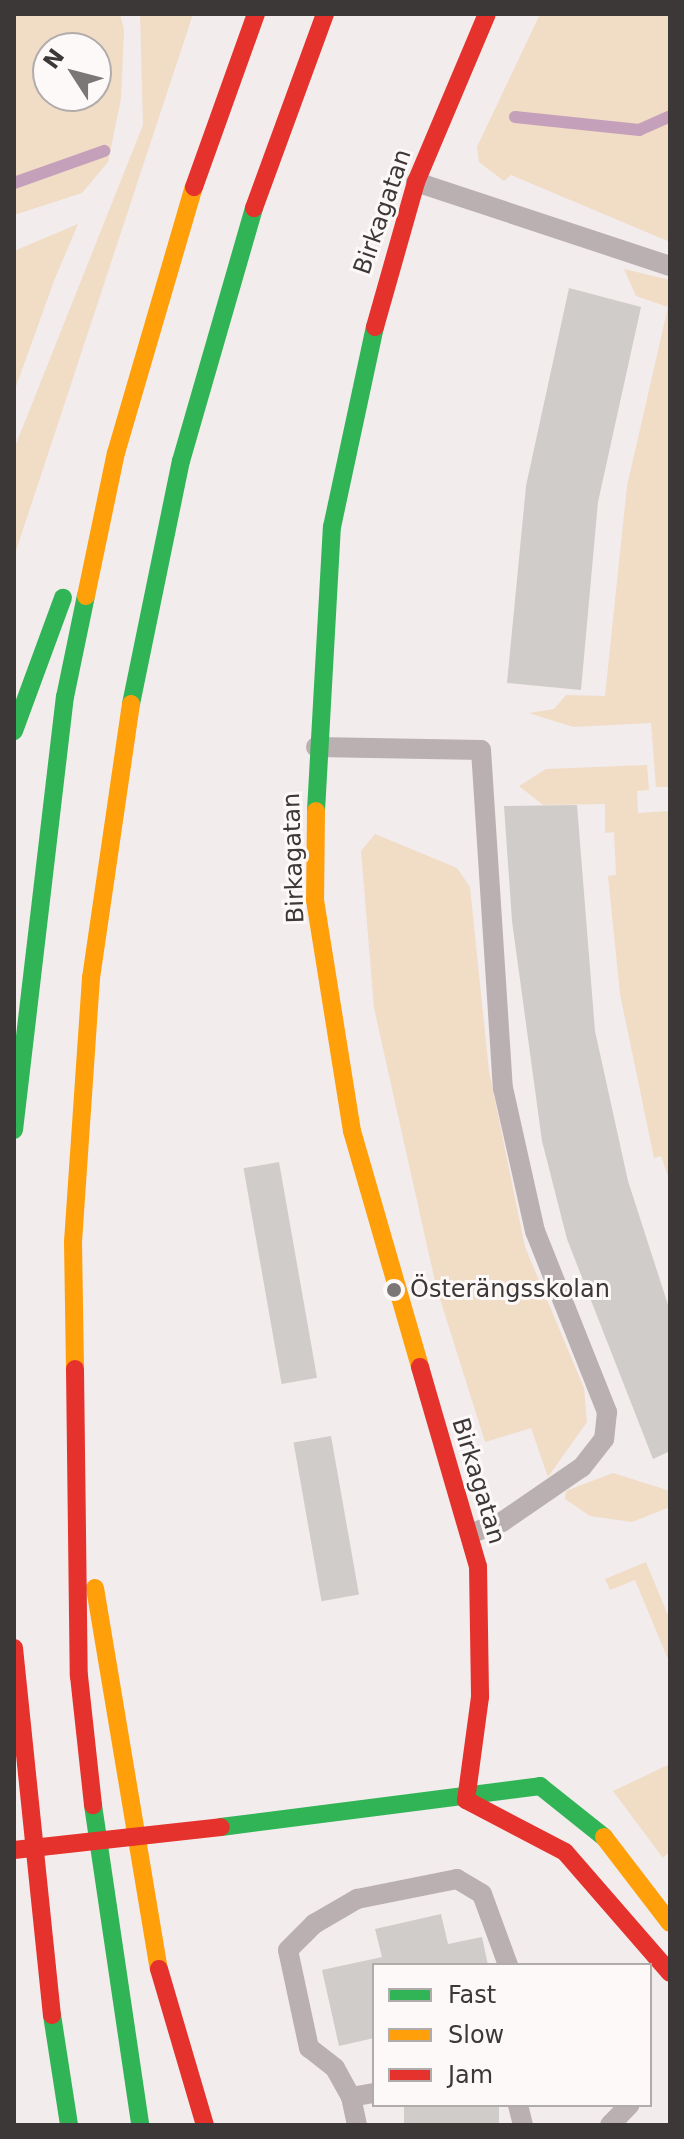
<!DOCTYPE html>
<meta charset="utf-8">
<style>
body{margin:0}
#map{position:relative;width:684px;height:2139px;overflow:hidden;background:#f2ecec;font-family:"DejaVu Sans",sans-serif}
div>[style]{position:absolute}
.green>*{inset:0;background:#f1dcc6}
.stream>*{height:12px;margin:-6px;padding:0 6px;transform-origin:6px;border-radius:6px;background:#c5a0ba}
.building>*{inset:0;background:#d0ccca;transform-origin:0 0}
.lane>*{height:20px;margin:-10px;padding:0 10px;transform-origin:10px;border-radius:10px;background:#bab0b2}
.fast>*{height:18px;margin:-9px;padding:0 9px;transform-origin:9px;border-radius:9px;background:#30b455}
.slow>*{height:18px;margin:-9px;padding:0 9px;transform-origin:9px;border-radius:9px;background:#ff9f0a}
.jam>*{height:18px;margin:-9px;padding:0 9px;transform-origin:9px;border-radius:9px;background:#e5322d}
.jam-bridge>*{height:18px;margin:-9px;padding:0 9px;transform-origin:9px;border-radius:9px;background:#e5322d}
.dots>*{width:22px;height:22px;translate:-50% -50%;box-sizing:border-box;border:4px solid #fef9f9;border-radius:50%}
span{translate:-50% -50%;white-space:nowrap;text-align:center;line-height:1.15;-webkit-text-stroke:6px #fef9f9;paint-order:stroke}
.street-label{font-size:24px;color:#3d3838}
.poi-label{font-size:24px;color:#3d3838}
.left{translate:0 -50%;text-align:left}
.frame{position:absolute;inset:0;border:16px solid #3d3838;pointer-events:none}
.legend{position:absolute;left:372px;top:1963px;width:280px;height:144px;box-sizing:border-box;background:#fef9f9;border:2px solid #b1acac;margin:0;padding:10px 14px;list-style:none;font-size:24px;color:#3d3838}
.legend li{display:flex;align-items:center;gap:16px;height:40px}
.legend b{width:40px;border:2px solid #b1acac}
.north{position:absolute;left:32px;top:32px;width:80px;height:80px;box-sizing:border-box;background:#fef9f9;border:2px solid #b1acac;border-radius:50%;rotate:306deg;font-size:22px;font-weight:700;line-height:32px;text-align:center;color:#3d3838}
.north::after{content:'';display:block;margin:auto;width:28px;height:36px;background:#7c7777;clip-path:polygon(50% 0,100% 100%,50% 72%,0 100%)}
</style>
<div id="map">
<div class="green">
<i style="clip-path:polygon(evenodd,14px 14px,120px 14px,124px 30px,121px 99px,108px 162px,82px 193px,14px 215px,14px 14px,48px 48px,96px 48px,96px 96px,48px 96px,48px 48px)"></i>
<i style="clip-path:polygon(140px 14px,193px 14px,14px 557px,14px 449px,143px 125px)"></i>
<i style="clip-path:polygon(540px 14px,670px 14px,670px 242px,511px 175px,504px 181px,479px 162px,477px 147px)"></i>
<i style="clip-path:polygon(78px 224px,54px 281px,14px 392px,14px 251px)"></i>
<i style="clip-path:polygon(624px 269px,670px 280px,670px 787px,656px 787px,651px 723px,573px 727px,529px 713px,554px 709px,566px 695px,605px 696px,627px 486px,668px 307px,636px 296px)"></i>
<i style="clip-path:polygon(647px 765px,649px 790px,637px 791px,638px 813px,670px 811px,670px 1182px,661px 1156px,654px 1158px,620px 994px,608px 876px,616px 875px,614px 832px,605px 833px,605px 804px,543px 805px,519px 786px,546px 769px)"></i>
<i style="clip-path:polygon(375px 834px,457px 868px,470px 887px,489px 1071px,525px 1247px,584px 1388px,587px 1422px,548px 1477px,531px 1428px,485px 1442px,436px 1286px,374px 1008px,361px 851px)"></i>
<i style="clip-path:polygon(613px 1473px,670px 1491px,670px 1507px,632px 1522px,590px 1516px,565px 1499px,566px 1491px)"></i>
<i style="clip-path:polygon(646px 1562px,670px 1620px,670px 1664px,635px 1580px,610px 1590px,605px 1579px)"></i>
<i style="clip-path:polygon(670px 1764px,670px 1851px,663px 1858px,613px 1791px)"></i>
</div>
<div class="stream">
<i style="left:515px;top:117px;width:125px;rotate:6deg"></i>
<i style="left:639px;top:130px;width:34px;rotate:-24deg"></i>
<i style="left:14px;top:183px;width:96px;rotate:-19.6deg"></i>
</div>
<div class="building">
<i style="clip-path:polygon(569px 288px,641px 307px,598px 502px,581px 690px,507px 683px,526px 486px)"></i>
<i style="clip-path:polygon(577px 805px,595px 1031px,628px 1181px,670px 1311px,670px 1451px,653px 1459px,567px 1239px,542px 1141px,512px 921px,504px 806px)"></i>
<i style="left:279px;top:1162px;width:219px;height:36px;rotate:80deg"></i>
<i style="left:331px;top:1436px;width:161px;height:38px;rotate:80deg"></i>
<i style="clip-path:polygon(441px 1914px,448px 1944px,482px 1937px,488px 1965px,374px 1965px,374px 2038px,339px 2046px,322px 1970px,382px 1957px,375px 1929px)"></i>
<i style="left:404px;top:2105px;width:95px;height:20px"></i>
</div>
<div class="lane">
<i style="left:416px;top:182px;width:268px;rotate:18.3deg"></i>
<i style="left:316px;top:747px;width:165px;rotate:1deg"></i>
<i style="left:481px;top:750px;width:339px;rotate:86.3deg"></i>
<i style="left:503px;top:1088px;width:147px;rotate:77.4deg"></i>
<i style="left:535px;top:1231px;width:195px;rotate:68.3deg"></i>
<i style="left:607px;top:1412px;width:27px;rotate:96deg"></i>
<i style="left:604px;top:1439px;width:36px;rotate:128deg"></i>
<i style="left:582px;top:1467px;width:97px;rotate:145.5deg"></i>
<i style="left:502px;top:1522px;width:33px;rotate:160deg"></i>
<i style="left:351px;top:2097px;width:33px;rotate:-119deg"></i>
<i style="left:335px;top:2068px;width:33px;rotate:-142deg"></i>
<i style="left:309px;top:2048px;width:100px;rotate:-102.1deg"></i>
<i style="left:288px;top:1950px;width:37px;rotate:-45deg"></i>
<i style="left:314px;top:1924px;width:50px;rotate:-30.2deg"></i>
<i style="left:357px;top:1899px;width:102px;rotate:-11.3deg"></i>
<i style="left:457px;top:1879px;width:29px;rotate:31deg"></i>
<i style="left:482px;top:1894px;width:76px;rotate:69.9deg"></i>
<i style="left:518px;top:2105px;width:21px;rotate:76deg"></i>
<i style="left:357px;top:2125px;width:29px;rotate:-102deg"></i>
<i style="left:351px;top:2097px;width:23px;rotate:-10deg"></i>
<i style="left:610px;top:2125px;width:28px;rotate:-46deg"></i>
</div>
<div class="fast">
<i style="left:131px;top:704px;width:248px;rotate:-78.4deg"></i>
<i style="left:181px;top:461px;width:263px;rotate:-73.9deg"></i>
<i style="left:14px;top:731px;width:142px;rotate:-69.8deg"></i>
<i style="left:316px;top:811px;width:284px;rotate:-86.8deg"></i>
<i style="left:332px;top:527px;width:205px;rotate:-77.9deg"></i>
<i style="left:14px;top:1130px;width:436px;rotate:-83.3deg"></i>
<i style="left:65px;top:697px;width:103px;rotate:-78.3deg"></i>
<i style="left:93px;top:1805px;width:323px;rotate:81.6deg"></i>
<i style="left:221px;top:1827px;width:322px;rotate:-7.3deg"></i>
<i style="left:540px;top:1786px;width:82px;rotate:38.6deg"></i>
<i style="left:52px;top:2015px;width:111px;rotate:81.2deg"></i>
</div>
<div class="slow">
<i style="left:86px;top:596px;width:146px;rotate:-78.2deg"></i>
<i style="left:116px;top:453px;width:277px;rotate:-73.7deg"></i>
<i style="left:316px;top:811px;width:89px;rotate:90.6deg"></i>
<i style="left:315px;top:900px;width:234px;rotate:80.9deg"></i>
<i style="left:352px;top:1131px;width:246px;rotate:73.9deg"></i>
<i style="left:75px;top:1369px;width:127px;rotate:-90.9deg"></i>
<i style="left:73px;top:1242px;width:265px;rotate:-86.1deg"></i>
<i style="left:91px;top:978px;width:277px;rotate:-81.7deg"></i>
<i style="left:95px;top:1588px;width:386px;rotate:80.5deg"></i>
<i style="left:604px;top:1837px;width:108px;rotate:52.5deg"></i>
</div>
<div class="jam">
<i style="left:194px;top:187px;width:184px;rotate:-70.3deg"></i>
<i style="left:254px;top:208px;width:207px;rotate:-69.9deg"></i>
<i style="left:375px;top:327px;width:151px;rotate:-74.2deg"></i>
<i style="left:416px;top:182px;width:182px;rotate:-67.1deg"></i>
<i style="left:420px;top:1367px;width:207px;rotate:73.8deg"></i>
<i style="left:478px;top:1566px;width:131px;rotate:89.1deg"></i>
<i style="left:480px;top:1697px;width:104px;rotate:97.7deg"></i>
<i style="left:75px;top:1369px;width:307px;rotate:89.3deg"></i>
<i style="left:79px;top:1676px;width:130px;rotate:83.8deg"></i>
<i style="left:14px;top:1648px;width:369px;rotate:84.1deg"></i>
<i style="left:466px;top:1800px;width:112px;rotate:27.7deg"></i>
<i style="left:565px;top:1852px;width:160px;rotate:49deg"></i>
<i style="left:159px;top:1969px;width:163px;rotate:73.6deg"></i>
</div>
<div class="jam-bridge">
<i style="left:14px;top:1850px;width:208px;rotate:-6.3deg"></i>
</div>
<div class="dots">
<i style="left:394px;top:1290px;background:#7c7777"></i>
</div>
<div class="street-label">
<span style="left:383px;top:212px;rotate:-71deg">Birkagatan</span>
<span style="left:294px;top:858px;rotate:-92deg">Birkagatan</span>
<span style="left:478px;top:1481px;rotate:73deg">Birkagatan</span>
</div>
<div class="poi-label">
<span class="left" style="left:410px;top:1290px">Österängsskolan</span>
</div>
<div class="frame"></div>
<ul class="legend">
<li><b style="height:10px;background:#30b455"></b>Fast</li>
<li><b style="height:10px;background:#ff9f0a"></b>Slow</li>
<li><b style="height:10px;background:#e5322d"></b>Jam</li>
</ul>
<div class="north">N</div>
</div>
